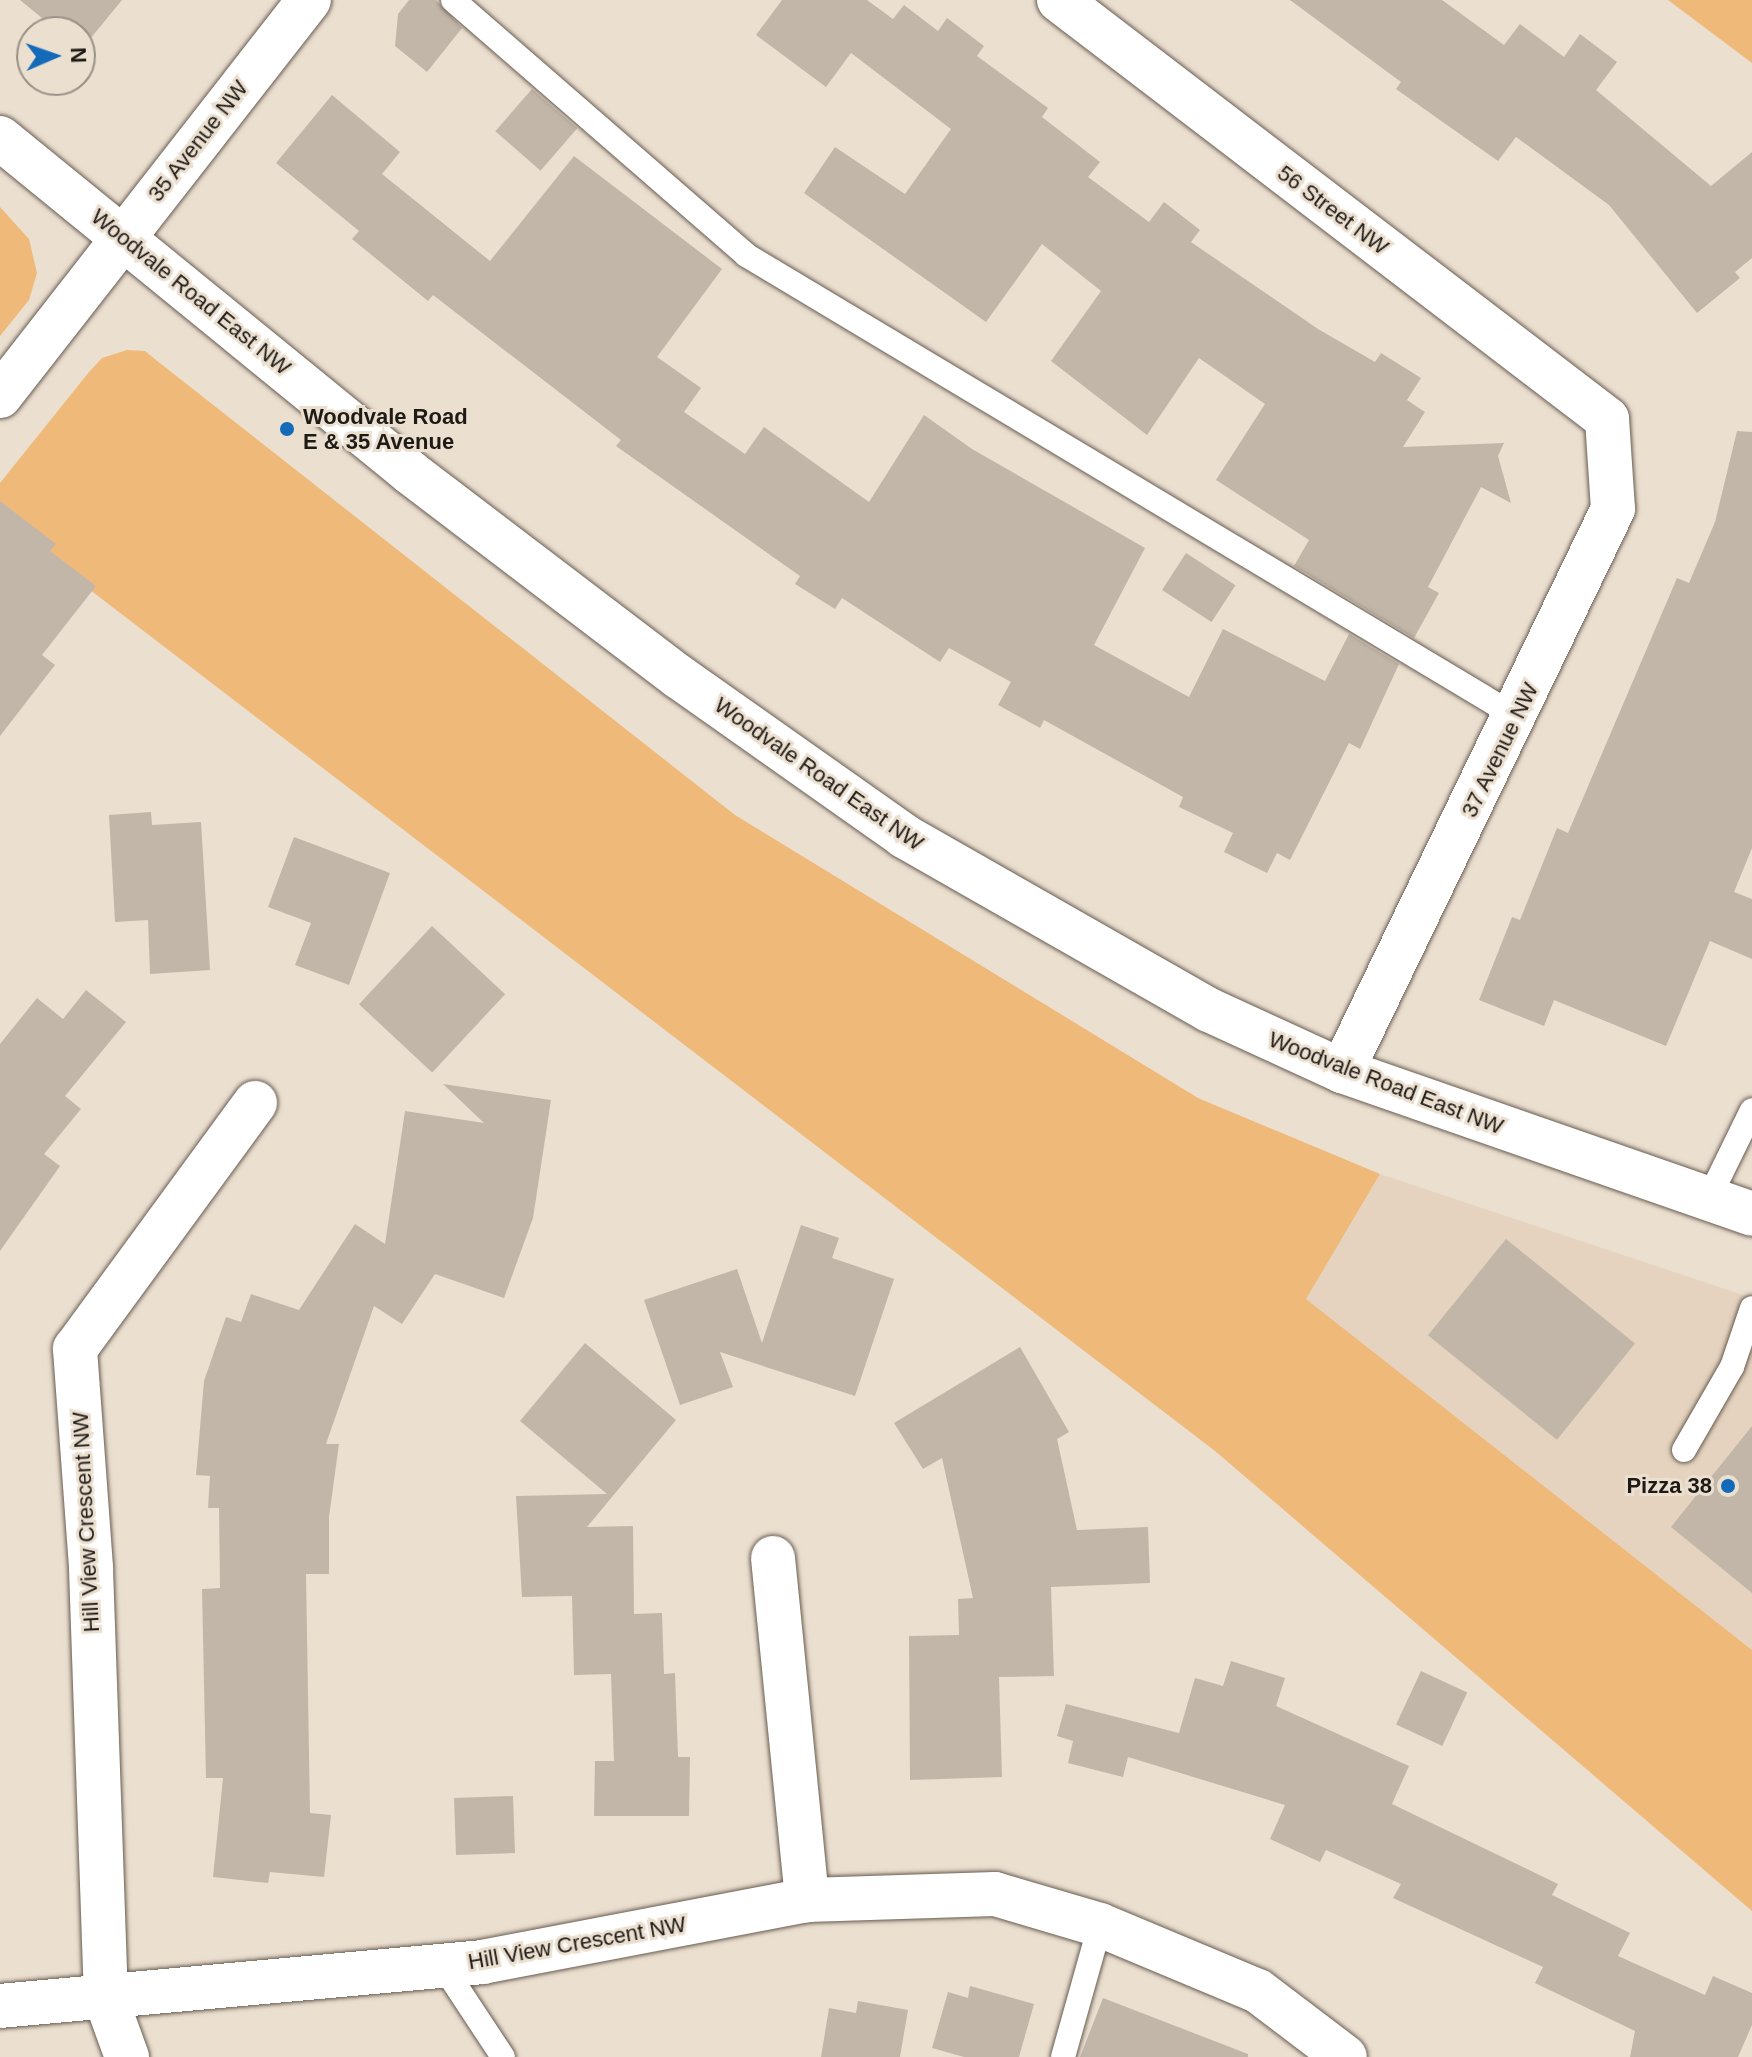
<!DOCTYPE html>
<style>
body{margin:0}
#map{position:relative;width:1752px;height:2057px;overflow:hidden;background:#ebdfd0;font-family:Helvetica,sans-serif}
div>[style]{position:absolute}
.built>*{inset:0;background:#e5d3bf}
.green>*{inset:0;background:#efba79}
.building>*{inset:0;background:#c2b6a8;transform-origin:0 0}
.roads{filter:drop-shadow(0 0 2px #675c50) drop-shadow(0 0 2px #675c50)}
.lane>*{height:24px;margin:-12px;padding:0 12px;transform-origin:12px;border-radius:12px;background:#fff}
.street>*{height:44px;margin:-22px;padding:0 22px;transform-origin:22px;border-radius:22px;background:#fff}
.secondary>*{height:44px;margin:-22px;padding:0 22px;transform-origin:22px;border-radius:22px;background:#fff}
.dots>*{width:22px;height:22px;translate:-50% -50%;box-sizing:border-box;border:4px solid #ebdfd0;border-radius:50%}
span{translate:-50% -50%;white-space:nowrap;text-align:center;line-height:1.15;-webkit-text-stroke:6px #ebdfd0;paint-order:stroke}
.street-label{font-size:22px;color:#1e1a15}
.poi-label{font-size:22px;color:#1e1a15;font-weight:700}
.left{translate:0 -50%;text-align:left}
.right{translate:-100% -50%;text-align:right}
.north{position:absolute;left:16px;top:16px;width:80px;height:80px;box-sizing:border-box;background:#ebdfd0;border:2px solid #999085;border-radius:50%;rotate:88deg;font-size:22px;font-weight:700;line-height:32px;text-align:center;color:#1e1a15}
.north::after{content:'';display:block;margin:auto;width:28px;height:36px;background:#136ab8;clip-path:polygon(50% 0,100% 100%,50% 72%,0 100%)}
</style>
<div id="map">
<div class="built">
<i style="clip-path:polygon(1380px 1174px,1752px 1298px,1752px 1650px,1305px 1299px)"></i>
</div>
<div class="green">
<i style="clip-path:polygon(1668px 0,1752px 0,1752px 63px)"></i>
<i style="clip-path:polygon(0 207px,29px 239px,37px 273px,29px 300px,0 336px)"></i>
<i style="clip-path:polygon(127px 350px,145px 351px,156px 360px,735px 815px,1198px 1098px,1380px 1174px,1306px 1299px,1752px 1650px,1752px 1911px,1215px 1451px,0 521px,0 483px,89px 372px,102px 358px)"></i>
</div>
<div class="building">
<i style="clip-path:polygon(20px 0,122px 0,81px 50px,80px 32px,59px 32px)"></i>
<i style="clip-path:polygon(409px 0,436px 0,462px 28px,427px 72px,395px 46px,398px 14px)"></i>
<i style="clip-path:polygon(782px 0,867px 0,893px 19px,904px 5px,938px 31px,947px 18px,984px 46px,977px 56px,1048px 108px,1042px 117px,1100px 162px,1088px 177px,1149px 222px,1164px 202px,1200px 230px,1191px 242px,1318px 329px,1375px 362px,1381px 353px,1421px 378px,1407px 400px,1425px 412px,1403px 447px,1504px 443px,1498px 456px,1511px 503px,1481px 487px,1428px 587px,1439px 593px,1414px 638px,1294px 566px,1309px 540px,1216px 480px,1265px 404px,1199px 358px,1147px 435px,1051px 361px,1101px 291px,1042px 244px,986px 322px,804px 193px,835px 147px,905px 194px,951px 129px,851px 53px,826px 87px,756px 35px)"></i>
<i style="clip-path:polygon(1290px 0,1442px 0,1504px 45px,1520px 24px,1564px 57px,1580px 34px,1617px 62px,1596px 90px,1711px 186px,1752px 152px,1752px 258px,1735px 272px,1740px 278px,1697px 313px,1609px 205px,1516px 137px,1498px 161px,1396px 89px,1401px 82px)"></i>
<i style="left:532px;top:89px;width:60px;height:56px;rotate:41deg"></i>
<i style="clip-path:polygon(332px 95px,400px 152px,382px 174px,490px 261px,574px 156px,722px 269px,657px 357px,701px 388px,684px 412px,745px 454px,764px 427px,869px 502px,924px 415px,972px 449px,1145px 548px,1094px 645px,1189px 697px,1223px 629px,1325px 681px,1349px 634px,1399px 664px,1360px 749px,1349px 743px,1290px 860px,1277px 853px,1267px 873px,1224px 852px,1233px 833px,1179px 807px,1183px 797px,1044px 720px,1040px 728px,998px 705px,1011px 682px,949px 648px,940px 662px,842px 598px,835px 609px,795px 584px,800px 576px,616px 446px,621px 440px,433px 295px,428px 301px,352px 239px,359px 231px,276px 163px)"></i>
<i style="clip-path:polygon(1737px 431px,1752px 432px,1752px 848px,1734px 892px,1752px 899px,1752px 959px,1710px 941px,1666px 1046px,1554px 1000px,1544px 1026px,1479px 1000px,1512px 917px,1520px 920px,1557px 828px,1568px 833px,1677px 578px,1689px 583px,1715px 522px)"></i>
<i style="clip-path:polygon(0 501px,56px 544px,50px 551px,96px 586px,42px 655px,55px 665px,0 736px)"></i>
<i style="left:1186px;top:553px;width:59px;height:44px;rotate:33deg"></i>
<i style="clip-path:polygon(151px 812px,152px 825px,201px 822px,210px 970px,150px 974px,148px 920px,115px 922px,109px 815px)"></i>
<i style="clip-path:polygon(294px 837px,390px 873px,349px 985px,295px 965px,311px 923px,268px 907px)"></i>
<i style="left:432px;top:926px;width:100px;height:107px;rotate:43deg"></i>
<i style="clip-path:polygon(86px 990px,126px 1022px,65px 1096px,81px 1109px,44px 1154px,60px 1166px,0 1251px,0 1044px,37px 998px,63px 1019px)"></i>
<i style="clip-path:polygon(443px 1084px,551px 1100px,533px 1218px,504px 1298px,435px 1274px,402px 1324px,374px 1306px,326px 1444px,339px 1444px,329px 1517px,329px 1574px,306px 1574px,310px 1813px,331px 1815px,324px 1877px,270px 1872px,268px 1883px,213px 1877px,223px 1778px,206px 1778px,202px 1589px,220px 1588px,219px 1508px,208px 1508px,210px 1476px,196px 1475px,204px 1381px,226px 1317px,241px 1322px,251px 1294px,299px 1310px,355px 1224px,385px 1244px,405px 1111px,484px 1123px)"></i>
<i style="clip-path:polygon(801px 1225px,839px 1238px,832px 1258px,894px 1279px,855px 1396px,720px 1352px,733px 1387px,680px 1405px,644px 1300px,737px 1269px,762px 1343px)"></i>
<i style="left:1506px;top:1239px;width:166px;height:124px;rotate:39deg"></i>
<i style="clip-path:polygon(585px 1343px,676px 1420px,587px 1527px,633px 1526px,634px 1614px,662px 1613px,664px 1674px,675px 1673px,678px 1757px,690px 1757px,689px 1816px,594px 1816px,595px 1761px,614px 1761px,611px 1674px,574px 1675px,572px 1596px,522px 1597px,516px 1496px,607px 1494px,520px 1421px)"></i>
<i style="clip-path:polygon(1020px 1347px,1069px 1432px,1057px 1439px,1077px 1530px,1148px 1527px,1150px 1583px,1051px 1587px,1054px 1676px,999px 1677px,1002px 1777px,910px 1780px,909px 1636px,959px 1635px,958px 1599px,973px 1598px,942px 1458px,923px 1469px,894px 1423px)"></i>
<i style="clip-path:polygon(1752px 1426px,1752px 1593px,1671px 1527px)"></i>
<i style="clip-path:polygon(1231px 1661px,1285px 1678px,1276px 1706px,1409px 1766px,1392px 1804px,1558px 1884px,1552px 1895px,1630px 1933px,1618px 1956px,1705px 1995px,1713px 1976px,1752px 1993px,1752px 2025px,1738px 2057px,1630px 2057px,1635px 2031px,1535px 1983px,1543px 1967px,1393px 1898px,1401px 1884px,1326px 1850px,1320px 1862px,1270px 1839px,1285px 1805px,1128px 1757px,1123px 1777px,1068px 1763px,1073px 1741px,1057px 1736px,1066px 1704px,1179px 1733px,1195px 1678px,1223px 1686px)"></i>
<i style="left:1421px;top:1671px;width:51px;height:59px;rotate:25deg"></i>
<i style="left:513px;top:1796px;width:57px;height:59px;rotate:88deg"></i>
<i style="clip-path:polygon(970px 1986px,1034px 2004px,1019px 2057px,964px 2057px,932px 2048px,948px 1992px,968px 1998px)"></i>
<i style="clip-path:polygon(1103px 1998px,1248px 2054px,1248px 2057px,1080px 2057px)"></i>
<i style="clip-path:polygon(858px 2001px,908px 2010px,900px 2057px,821px 2057px,829px 2008px,856px 2013px)"></i>
</div>
<div class="roads">
<div class="lane">
<i style="left:453px;top:0;width:388px;rotate:41deg"></i>
<i style="left:746px;top:255px;width:899px;rotate:30.93deg"></i>
<i style="left:1707px;top:1202px;width:102px;rotate:-63.9deg"></i>
<i style="left:1684px;top:1450px;width:96px;rotate:-60deg"></i>
<i style="left:1732px;top:1367px;width:62px;rotate:-71.3deg"></i>
<i style="left:443px;top:1966px;width:109px;rotate:56.6deg"></i>
<i style="left:1063px;top:2057px;width:137px;rotate:-74.3deg"></i>
</div>
<div class="street">
<i style="left:1059px;top:0;width:690px;rotate:37.4deg"></i>
<i style="left:1607px;top:419px;width:90px;rotate:86.2deg"></i>
<i style="left:1613px;top:509px;width:624px;rotate:115.74deg"></i>
<i style="left:0;top:396px;width:502px;rotate:-52.03deg"></i>
<i style="left:773px;top:1558px;width:344px;rotate:84.3deg"></i>
<i style="left:0;top:2006px;width:484px;rotate:-5.2deg"></i>
<i style="left:482px;top:1962px;width:331px;rotate:-10.8deg"></i>
<i style="left:807px;top:1900px;width:188px;rotate:-1.8deg"></i>
<i style="left:995px;top:1894px;width:109px;rotate:16.4deg"></i>
<i style="left:1100px;top:1925px;width:171px;rotate:22.7deg"></i>
<i style="left:1258px;top:1991px;width:109px;rotate:37.2deg"></i>
<i style="left:127px;top:2057px;width:62px;rotate:-109.9deg"></i>
<i style="left:106px;top:1999px;width:432px;rotate:-92deg"></i>
<i style="left:91px;top:1567px;width:219px;rotate:-94.2deg"></i>
<i style="left:75px;top:1349px;width:305px;rotate:-53.8deg"></i>
</div>
<div class="secondary">
<i style="left:0;top:138px;width:530px;rotate:39.18deg"></i>
<i style="left:411px;top:473px;width:337px;rotate:37.3deg"></i>
<i style="left:679px;top:677px;width:276px;rotate:35.2deg"></i>
<i style="left:904px;top:836px;width:351px;rotate:29.7deg"></i>
<i style="left:1209px;top:1010px;width:146px;rotate:24.6deg"></i>
<i style="left:1342px;top:1071px;width:434px;rotate:19.2deg"></i>
</div>
</div>
<div class="dots">
<i style="left:287px;top:429px;background:#136ab8"></i>
<i style="left:1728px;top:1486px;background:#136ab8"></i>
</div>
<div class="street-label">
<span style="left:198px;top:141px;rotate:-52deg">35 Avenue NW</span>
<span style="left:1333px;top:210px;rotate:37deg">56 Street NW</span>
<span style="left:191px;top:292px;rotate:39deg">Woodvale Road East NW</span>
<span style="left:1500px;top:750px;rotate:-64deg">37 Avenue NW</span>
<span style="left:819px;top:774px;rotate:35deg">Woodvale Road East NW</span>
<span style="left:1386px;top:1083px;rotate:21deg">Woodvale Road East NW</span>
<span style="left:86px;top:1522px;rotate:-93deg">Hill View Crescent NW</span>
<span style="left:577px;top:1943px;rotate:-10deg">Hill View Crescent NW</span>
</div>
<div class="poi-label">
<span class="left" style="left:303px;top:429px">Woodvale Road<br>E &amp; 35 Avenue</span>
<span class="right" style="left:1712px;top:1486px">Pizza 38</span>
</div>
<div class="north">N</div>
</div>
